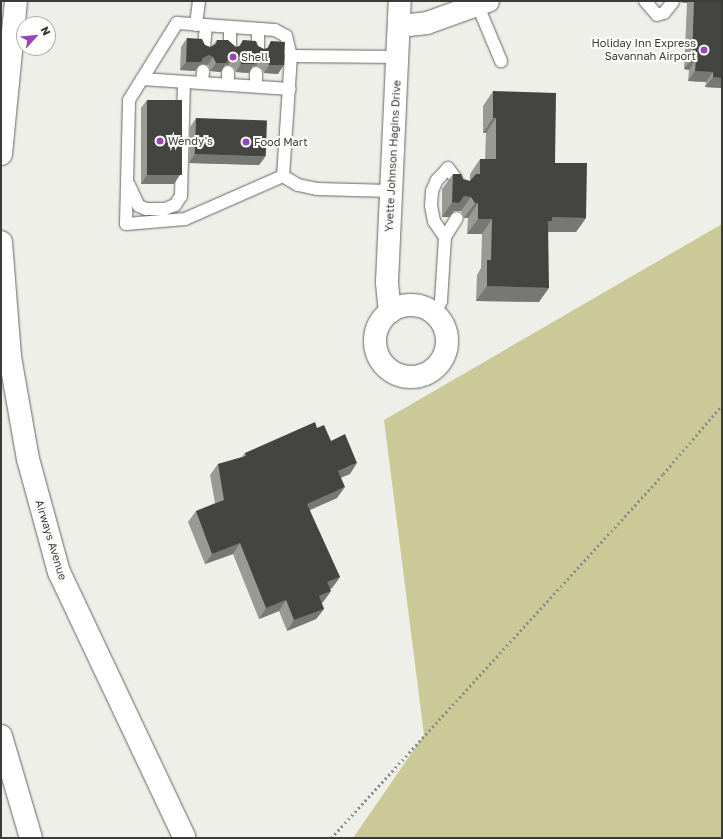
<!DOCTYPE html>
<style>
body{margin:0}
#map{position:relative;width:723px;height:839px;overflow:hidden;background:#efefea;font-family:"Golos Text",sans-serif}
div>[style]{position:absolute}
.green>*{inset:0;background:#ccc998}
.path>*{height:2.5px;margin-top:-1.25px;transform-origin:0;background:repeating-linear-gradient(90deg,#8c8c89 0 2px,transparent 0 5px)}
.roads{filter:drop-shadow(0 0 1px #656561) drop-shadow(0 0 1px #656561)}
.service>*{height:12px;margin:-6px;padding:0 6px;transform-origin:6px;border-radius:6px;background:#fff}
.minor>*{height:22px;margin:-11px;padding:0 11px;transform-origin:11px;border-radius:11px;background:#fff}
.minor>.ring{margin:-11px;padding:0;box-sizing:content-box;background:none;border:22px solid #fff;border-radius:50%}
.secondary>*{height:22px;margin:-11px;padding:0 11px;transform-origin:11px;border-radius:11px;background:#fff}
.wall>*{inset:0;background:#9a9a95}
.shaded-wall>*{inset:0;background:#777773}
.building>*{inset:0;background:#444440;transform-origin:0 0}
.dots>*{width:11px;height:11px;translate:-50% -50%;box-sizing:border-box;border:2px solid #fffffe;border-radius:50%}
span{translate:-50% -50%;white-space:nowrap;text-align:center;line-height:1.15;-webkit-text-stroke:4px #fffffe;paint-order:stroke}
.poi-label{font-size:11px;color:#3b3b3a}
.right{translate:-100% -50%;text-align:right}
.left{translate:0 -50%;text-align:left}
.street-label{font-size:11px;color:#3b3b3a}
.frame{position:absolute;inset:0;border:2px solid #3b3b3a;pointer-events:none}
.north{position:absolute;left:16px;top:16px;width:40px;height:40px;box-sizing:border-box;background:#fffffe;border:1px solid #b1b1b0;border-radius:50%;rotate:63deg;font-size:11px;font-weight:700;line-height:16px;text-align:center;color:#3b3b3a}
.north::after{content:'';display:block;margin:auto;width:14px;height:18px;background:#9746b6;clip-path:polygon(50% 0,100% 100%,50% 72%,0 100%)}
</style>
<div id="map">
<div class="green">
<i style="clip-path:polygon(722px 224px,722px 838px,353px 838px,424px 735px,384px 420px)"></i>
</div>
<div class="path">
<i style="left:331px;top:838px;width:493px;rotate:-47.6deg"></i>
<i style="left:663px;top:474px;width:91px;rotate:-49.5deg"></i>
</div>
<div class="roads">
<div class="service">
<i style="left:645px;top:1px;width:18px;rotate:49deg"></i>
<i style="left:657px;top:15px;width:7px;rotate:-16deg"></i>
<i style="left:664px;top:13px;width:14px;rotate:-51deg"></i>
<i style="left:478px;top:6px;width:60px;rotate:67.3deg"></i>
<i style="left:177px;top:23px;width:98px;rotate:4.1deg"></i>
<i style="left:275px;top:30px;width:13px;rotate:29deg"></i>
<i style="left:286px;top:36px;width:21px;rotate:76deg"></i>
<i style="left:291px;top:56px;width:120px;rotate:93.8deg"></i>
<i style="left:283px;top:176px;width:107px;rotate:156.3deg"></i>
<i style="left:185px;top:219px;width:59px;rotate:175.2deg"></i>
<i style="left:126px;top:224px;width:124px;rotate:-88.6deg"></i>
<i style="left:129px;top:100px;width:91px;rotate:-58.1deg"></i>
<i style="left:196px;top:25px;width:24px;rotate:-83deg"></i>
<i style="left:204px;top:48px;width:23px;rotate:-85deg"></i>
<i style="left:230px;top:48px;width:21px;rotate:-90deg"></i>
<i style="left:258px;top:50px;width:21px;rotate:-90deg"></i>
<i style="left:291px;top:56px;width:107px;rotate:0.5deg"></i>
<i style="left:142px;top:79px;width:148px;rotate:3.9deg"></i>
<i style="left:202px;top:83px;width:12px;rotate:-85deg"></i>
<i style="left:228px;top:85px;width:13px;rotate:-90deg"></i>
<i style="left:256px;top:86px;width:13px;rotate:-90deg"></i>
<i style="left:283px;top:176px;width:17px;rotate:31deg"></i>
<i style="left:298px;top:185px;width:19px;rotate:12deg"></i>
<i style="left:317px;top:189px;width:74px;rotate:1.5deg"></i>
<i style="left:129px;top:185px;width:23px;rotate:65deg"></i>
<i style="left:139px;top:206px;width:8px;rotate:23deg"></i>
<i style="left:146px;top:209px;width:19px"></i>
<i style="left:165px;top:209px;width:11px;rotate:-22deg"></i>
<i style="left:175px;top:205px;width:11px;rotate:-56deg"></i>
<i style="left:181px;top:196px;width:114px;rotate:-88.5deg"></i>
<i style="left:445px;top:237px;width:22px;rotate:-58deg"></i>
<i style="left:434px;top:315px;width:16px;rotate:-63deg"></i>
<i style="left:441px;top:301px;width:64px;rotate:-86.4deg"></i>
<i style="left:445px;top:237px;width:19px;rotate:-125deg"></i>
<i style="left:434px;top:221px;width:15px;rotate:-101deg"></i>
<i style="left:431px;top:206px;width:15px;rotate:-86deg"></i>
<i style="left:432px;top:191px;width:12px;rotate:-66deg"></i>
<i style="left:437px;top:180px;width:16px;rotate:-47deg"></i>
<i style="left:448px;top:168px;width:14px;rotate:54deg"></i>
<i style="left:456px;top:179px;width:9px;rotate:77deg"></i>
</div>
<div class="minor">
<i style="left:400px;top:26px;width:27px;rotate:-6deg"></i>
<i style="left:427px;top:23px;width:65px;rotate:-19.8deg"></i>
<i class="ring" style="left:375px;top:305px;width:50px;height:50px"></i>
<i style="left:390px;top:312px;width:30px;rotate:-96deg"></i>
<i style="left:387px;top:282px;width:281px;rotate:-87.4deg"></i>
</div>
<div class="secondary">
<i style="left:1px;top:154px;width:154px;rotate:-84.4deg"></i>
<i style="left:1px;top:242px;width:115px;rotate:85.5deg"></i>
<i style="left:10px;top:357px;width:104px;rotate:80deg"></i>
<i style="left:28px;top:459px;width:117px;rotate:74.7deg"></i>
<i style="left:59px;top:572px;width:294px;rotate:64.7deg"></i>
<i style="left:1px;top:736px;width:106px;rotate:73.6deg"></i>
</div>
</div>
<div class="wall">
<i style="clip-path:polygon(679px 1px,722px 1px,722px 88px,705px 87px,706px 82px,688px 81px,689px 70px,684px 69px,687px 3px,680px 2px)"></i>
<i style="clip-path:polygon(187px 38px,210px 47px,213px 45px,217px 40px,236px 47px,239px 46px,243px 40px,258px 46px,264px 49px,267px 48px,271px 41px,278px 74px,264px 73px,262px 69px,256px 66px,253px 66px,249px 73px,236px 72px,234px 68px,228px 65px,225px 65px,221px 72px,210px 71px,208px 65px,203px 64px,199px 65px,195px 71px,180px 70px,181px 47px)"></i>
<i style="clip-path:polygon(493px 91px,555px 163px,586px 218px,576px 232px,548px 232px,539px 302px,476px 301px,477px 275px,481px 268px,482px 234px,467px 234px,468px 218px,464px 218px,461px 211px,454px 211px,449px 217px,442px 217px,442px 189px,453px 174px,463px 179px,470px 181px,470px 174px,480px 159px,485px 159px,486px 133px,483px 133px,483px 106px)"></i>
<i style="clip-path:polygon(147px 100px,174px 184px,141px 184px,141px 108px)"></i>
<i style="clip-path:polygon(196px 118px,265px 157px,259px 165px,189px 163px,190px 127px)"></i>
<i style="clip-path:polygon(317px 428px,331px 441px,350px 474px,340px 478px,337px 498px,309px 510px,340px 577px,332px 588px,330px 589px,331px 591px,323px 602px,322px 603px,324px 609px,316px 619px,287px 631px,279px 611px,259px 619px,233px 554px,205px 564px,188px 522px,196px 511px,215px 503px,210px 475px,218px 464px,242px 457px,245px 453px)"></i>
</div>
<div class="shaded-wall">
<i style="clip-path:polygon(681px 1px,688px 1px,687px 3px,680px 2px)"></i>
<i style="clip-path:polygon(209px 55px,213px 57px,208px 65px,203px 64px,199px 65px,195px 71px,180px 70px,186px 62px,203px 58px)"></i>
<i style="clip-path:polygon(234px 56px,228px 65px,225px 65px,221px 72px,210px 71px,216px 63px)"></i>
<i style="clip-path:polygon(262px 57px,256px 66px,253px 66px,249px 73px,236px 72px,241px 64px)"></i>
<i style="clip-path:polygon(692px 59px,696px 59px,689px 70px,684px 69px)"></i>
<i style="clip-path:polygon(269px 65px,284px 65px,278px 74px,264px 73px)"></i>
<i style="clip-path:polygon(695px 71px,713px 72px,706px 82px,688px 81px)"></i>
<i style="clip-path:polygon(713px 77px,722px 78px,722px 88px,705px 87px)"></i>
<i style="clip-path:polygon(493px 118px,496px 118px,486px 133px,483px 133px)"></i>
<i style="clip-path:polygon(195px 154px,265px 157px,259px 165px,189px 163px)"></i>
<i style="clip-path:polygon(147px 175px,180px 175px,174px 184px,141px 184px)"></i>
<i style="clip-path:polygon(464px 196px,471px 197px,461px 211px,454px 211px,449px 217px,442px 217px,452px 202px)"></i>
<i style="clip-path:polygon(475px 203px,478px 203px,468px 218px,464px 218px)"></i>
<i style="clip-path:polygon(552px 217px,586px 218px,576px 232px,544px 232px,548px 221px)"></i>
<i style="clip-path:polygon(478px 219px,492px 219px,482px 234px,467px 234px)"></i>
<i style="clip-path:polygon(487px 286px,549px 288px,539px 302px,476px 301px)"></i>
<i style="clip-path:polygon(357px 463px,350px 474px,330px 482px,338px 471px)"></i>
<i style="clip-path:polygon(345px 487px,337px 498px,299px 515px,307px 504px)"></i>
<i style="clip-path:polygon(240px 543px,233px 554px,205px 564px,212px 554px)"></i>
<i style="clip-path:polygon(340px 577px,332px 588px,320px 593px,327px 582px)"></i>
<i style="clip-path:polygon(331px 591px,323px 602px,311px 607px,319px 596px)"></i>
<i style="clip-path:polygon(286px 600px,279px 611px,259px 619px,266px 608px)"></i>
<i style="clip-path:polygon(324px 609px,316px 619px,287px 631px,294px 620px)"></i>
</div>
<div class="building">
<i style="clip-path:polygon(694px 1px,722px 1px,722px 78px,713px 77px,713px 72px,695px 71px,696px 59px,692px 59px)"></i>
<i style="clip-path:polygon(187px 38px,202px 39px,205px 45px,210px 47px,216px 44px,217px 40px,228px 40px,236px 47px,240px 46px,243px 40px,256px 41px,258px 46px,264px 49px,268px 48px,271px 41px,285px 42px,284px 65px,269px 65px,268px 60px,262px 57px,258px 58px,254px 64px,241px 64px,240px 60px,234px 56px,230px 57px,226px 63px,216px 63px,213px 57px,209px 55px,203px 58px,201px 62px,186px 62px)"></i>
<i style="clip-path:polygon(493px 91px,556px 93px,555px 163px,587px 163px,586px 218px,552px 217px,552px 221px,548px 221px,549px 288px,487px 286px,487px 260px,491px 260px,492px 219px,478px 219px,478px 203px,475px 203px,471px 197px,464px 196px,459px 203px,452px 202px,453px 174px,461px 174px,463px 179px,470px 181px,476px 174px,480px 174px,480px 159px,496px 159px,496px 118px,493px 118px)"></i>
<i style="left:147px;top:100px;width:35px;height:75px"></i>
<i style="left:196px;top:118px;width:71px;height:36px;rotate:2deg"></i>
<i style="clip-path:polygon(315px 422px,317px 428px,324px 425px,331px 441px,345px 434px,357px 463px,338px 471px,345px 487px,307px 504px,340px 577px,327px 582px,331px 591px,319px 596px,324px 609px,294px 620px,286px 600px,266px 608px,240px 543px,212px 554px,196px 511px,224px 500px,218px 464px,246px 456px,245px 453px)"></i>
</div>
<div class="dots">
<i style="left:704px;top:50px;background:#9746b6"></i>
<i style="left:233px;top:57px;background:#9746b6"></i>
<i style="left:160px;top:141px;background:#9746b6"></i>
<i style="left:246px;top:142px;background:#9746b6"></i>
</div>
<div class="poi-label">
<span class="right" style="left:696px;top:50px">Holiday Inn Express<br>Savannah Airport</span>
<span class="left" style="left:241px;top:57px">Shell</span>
<span class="left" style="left:168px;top:141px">Wendy's</span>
<span class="left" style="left:254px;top:142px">Food Mart</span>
</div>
<div class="street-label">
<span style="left:393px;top:156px;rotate:-87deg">Yvette Johnson Hagins Drive</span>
<span style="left:51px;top:540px;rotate:73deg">Airways Avenue</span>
</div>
<div class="frame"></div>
<div class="north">N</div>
</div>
